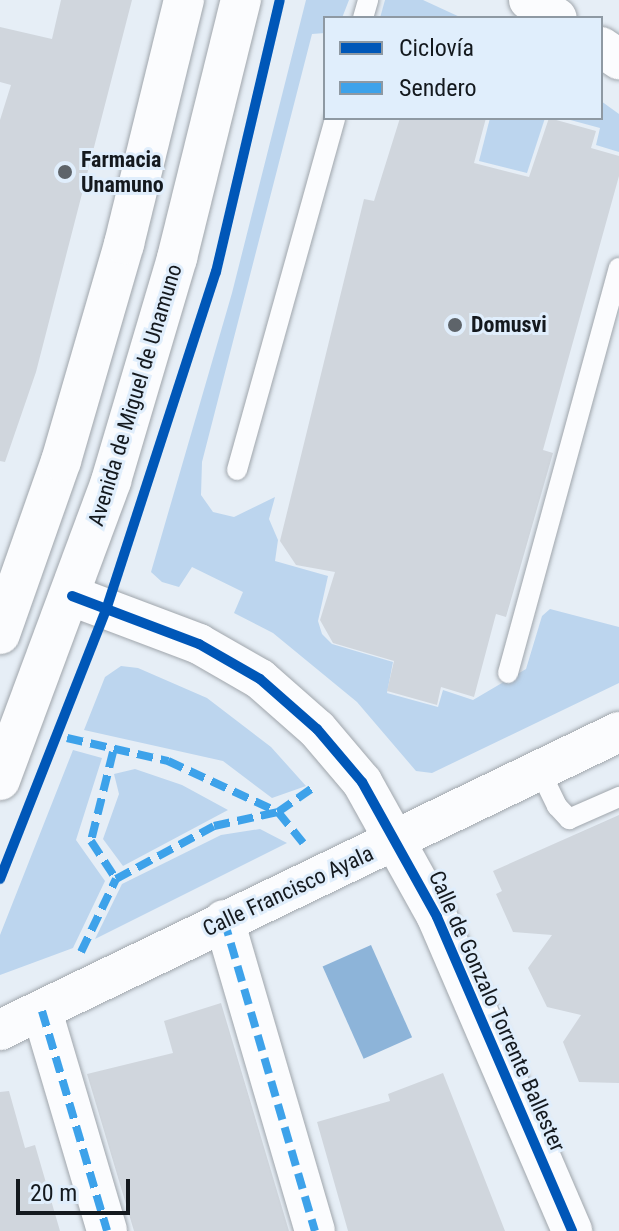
<!DOCTYPE html>
<meta charset="utf-8">
<style>
body{margin:0}
#map{position:relative;width:619px;height:1231px;overflow:hidden;background:#e6eef6;font-family:"Roboto Condensed",sans-serif}
div>[style]{position:absolute}
.green>*{inset:0;background:#bcd5ee}
.water>*{inset:0;background:#8db4d9;transform-origin:0 0}
.building>*{inset:0;background:#d0d6dd}
.roads{filter:drop-shadow(0 0 2px #a0a6ac) drop-shadow(0 0 2px #a0a6ac)}
.service>*{height:20px;margin:-10px;padding:0 10px;transform-origin:10px;border-radius:10px;background:#fbfcfe}
.minor>*{height:40px;margin:-20px;padding:0 20px;transform-origin:20px;border-radius:20px;background:#fbfcfe}
.quiet>*{height:8px;margin-top:-4px;transform-origin:0;background:repeating-linear-gradient(90deg,#3da2ea 0 16px,transparent 0 24px)}
.cycleway>*{height:10px;margin:-5px;padding:0 5px;transform-origin:5px;border-radius:5px;background:#0057b8}
.dots>*{width:22px;height:22px;translate:-50% -50%;box-sizing:border-box;border:4px solid #e0eefc;border-radius:50%}
span{translate:-50% -50%;white-space:nowrap;text-align:center;line-height:1.15;-webkit-text-stroke:6px #e0eefc;paint-order:stroke}
.poi-label{font-size:22px;color:#14191e;font-weight:700}
.left{translate:0 -50%;text-align:left}
.street-label{font-size:22px;color:#14191e}
.legend{position:absolute;left:323px;top:16px;width:280px;height:104px;box-sizing:border-box;background:#e0eefc;border:2px solid #8e99a3;margin:0;padding:10px 14px;list-style:none;font-size:24px;color:#14191e}
.legend li{display:flex;align-items:center;gap:16px;height:40px}
.legend b{width:40px;border:2px solid #8e99a3}
.scale{position:absolute;left:16px;top:1179px;width:114px;height:36px;box-sizing:border-box;border:4px solid #14191e;border-top:0;padding-left:10px;font-size:24px;line-height:28px;white-space:nowrap;color:#14191e;-webkit-text-stroke:6px #e0eefc;paint-order:stroke}
</style>
<div id="map">
<div class="green">
<i style="clip-path:polygon(306px 0,349px 0,342px 18px,325px 18px,325px 33px,312px 34px,202px 462px,201px 495px,213px 512px,234px 517px,275px 497px,269px 519px,278px 540px,275px 561px,328px 576px,318px 621px,322px 634px,332px 644px,393px 662px,387px 693px,438px 707px,443px 690px,473px 700px,526px 669px,542px 616px,550px 609px,619px 627px,619px 683px,432px 773px,416px 771px,357px 702px,273px 633px,234px 613px,243px 592px,192px 567px,179px 587px,162px 582px,151px 572px,232px 293px)"></i>
<i style="clip-path:polygon(385px 0,423px 0,462px 18px,380px 18px)"></i>
<i style="clip-path:polygon(601px 101px,619px 114px,619px 152px,596px 145px,600px 128px,563px 118px,601px 118px)"></i>
<i style="clip-path:polygon(490px 118px,545px 118px,527px 173px,479px 161px)"></i>
<i style="clip-path:polygon(121px 666px,138px 668px,207px 698px,271px 747px,306px 786px,272px 798px,223px 761px,84px 730px,105px 677px)"></i>
<i style="clip-path:polygon(73px 750px,102px 758px,76px 840px,105px 881px,73px 948px,0 975px,0 935px)"></i>
<i style="clip-path:polygon(135px 769px,182px 785px,228px 810px,123px 866px,103px 839px,119px 794px,114px 774px)"></i>
<i style="clip-path:polygon(260px 829px,287px 843px,95px 939px,122px 884px,221px 835px)"></i>
</div>
<div class="water">
<i style="left:371px;top:945px;width:101px;height:53px;rotate:66deg"></i>
</div>
<div class="building">
<i style="clip-path:polygon(61px 0,132px 0,36px 372px,5px 462px,0 461px,0 120px,11px 85px,0 82px,0 27px,52px 39px)"></i>
<i style="clip-path:polygon(400px 118px,486px 118px,474px 163px,529px 177px,549px 118px,596px 131px,591px 148px,619px 156px,619px 176px,543px 450px,553px 453px,506px 617px,496px 614px,474px 697px,441px 687px,437px 705px,387px 691px,394px 661px,333px 643px,320px 620px,335px 572px,296px 565px,280px 541px,364px 199px,374px 201px)"></i>
<i style="clip-path:polygon(619px 815px,619px 1083px,579px 1082px,563px 1042px,581px 1015px,547px 1007px,528px 968px,552px 935px,513px 932px,496px 894px,502px 891px,493px 871px)"></i>
<i style="clip-path:polygon(221px 1003px,289px 1231px,134px 1231px,87px 1074px,173px 1053px,164px 1021px)"></i>
<i style="clip-path:polygon(443px 1073px,505px 1231px,348px 1231px,317px 1122px,390px 1101px,388px 1094px)"></i>
<i style="clip-path:polygon(9px 1091px,25px 1148px,35px 1145px,60px 1231px,0 1231px,0 1092px)"></i>
</div>
<div class="roads">
<div class="service">
<i style="left:363px;top:18px;width:19px;rotate:-74deg"></i>
<i style="left:237px;top:470px;width:365px;rotate:-74.4deg"></i>
<i style="left:508px;top:673px;width:420px;rotate:-74.7deg"></i>
<i style="left:540px;top:771px;width:39px;rotate:64deg"></i>
<i style="left:557px;top:806px;width:18px;rotate:47deg"></i>
<i style="left:569px;top:819px;width:55px;rotate:-23.7deg"></i>
</div>
<div class="minor">
<i style="left:529px;top:0;width:33px;rotate:33deg"></i>
<i style="left:601px;top:47px;width:22px;rotate:34deg"></i>
<i style="left:72px;top:596px;width:136px;rotate:20.7deg"></i>
<i style="left:199px;top:644px;width:70px;rotate:29.8deg"></i>
<i style="left:260px;top:679px;width:76px;rotate:41.3deg"></i>
<i style="left:317px;top:729px;width:70px;rotate:49.7deg"></i>
<i style="left:362px;top:782px;width:154px;rotate:60.9deg"></i>
<i style="left:437px;top:917px;width:342px;rotate:66.7deg"></i>
<i style="left:0;top:634px;width:183px;rotate:-70.6deg"></i>
<i style="left:61px;top:461px;width:226px;rotate:-73.8deg"></i>
<i style="left:124px;top:244px;width:251px;rotate:-76.2deg"></i>
<i style="left:0;top:780px;width:319px;rotate:-69.6deg"></i>
<i style="left:111px;top:481px;width:233px;rotate:-73.5deg"></i>
<i style="left:177px;top:258px;width:266px;rotate:-76.1deg"></i>
<i style="left:224px;top:920px;width:324px;rotate:73.7deg"></i>
<i style="left:42px;top:1011px;width:229px;rotate:73.5deg"></i>
<i style="left:0;top:1030px;width:687px;rotate:-25.71deg"></i>
</div>
</div>
<div class="quiet">
<i style="left:67px;top:738px;width:104px;rotate:12.8deg"></i>
<i style="left:168px;top:761px;width:121px;rotate:24.9deg"></i>
<i style="left:278px;top:812px;width:40px;rotate:51deg"></i>
<i style="left:113px;top:752px;width:92px;rotate:103.9deg"></i>
<i style="left:91px;top:841px;width:45px;rotate:56.7deg"></i>
<i style="left:224px;top:920px;width:324px;rotate:73.7deg"></i>
<i style="left:81px;top:952px;width:81px;rotate:-64.4deg"></i>
<i style="left:116px;top:879px;width:111px;rotate:-28.4deg"></i>
<i style="left:214px;top:826px;width:66px;rotate:-12.3deg"></i>
<i style="left:278px;top:812px;width:44px;rotate:-34.8deg"></i>
<i style="left:42px;top:1011px;width:229px;rotate:73.5deg"></i>
</div>
<div class="cycleway">
<i style="left:72px;top:596px;width:136px;rotate:20.7deg"></i>
<i style="left:199px;top:644px;width:70px;rotate:29.8deg"></i>
<i style="left:260px;top:679px;width:76px;rotate:41.3deg"></i>
<i style="left:317px;top:729px;width:70px;rotate:49.7deg"></i>
<i style="left:362px;top:782px;width:154px;rotate:60.9deg"></i>
<i style="left:437px;top:917px;width:342px;rotate:66.7deg"></i>
<i style="left:0;top:879px;width:289px;rotate:-68.5deg"></i>
<i style="left:106px;top:610px;width:355px;rotate:-72deg"></i>
<i style="left:216px;top:272px;width:279px;rotate:-76.8deg"></i>
</div>
<div class="dots">
<i style="left:65px;top:172px;background:#5e646a"></i>
<i style="left:455px;top:325px;background:#5e646a"></i>
</div>
<div class="poi-label">
<span class="left" style="left:81px;top:172px">Farmacia<br>Unamuno</span>
<span class="left" style="left:471px;top:325px">Domusvi</span>
</div>
<div class="street-label">
<span style="left:135px;top:395px;rotate:-73deg">Avenida de Miguel de Unamuno</span>
<span style="left:288px;top:891px;rotate:-25deg">Calle Francisco Ayala</span>
<span style="left:497px;top:1011px;rotate:66deg">Calle de Gonzalo Torrente Ballester</span>
</div>
<ul class="legend">
<li><b style="height:10px;background:#0057b8"></b>Ciclovía</li>
<li><b style="height:10px;background:#3da2ea"></b>Sendero</li>
</ul>
<div class="scale">20 m</div>
</div>
